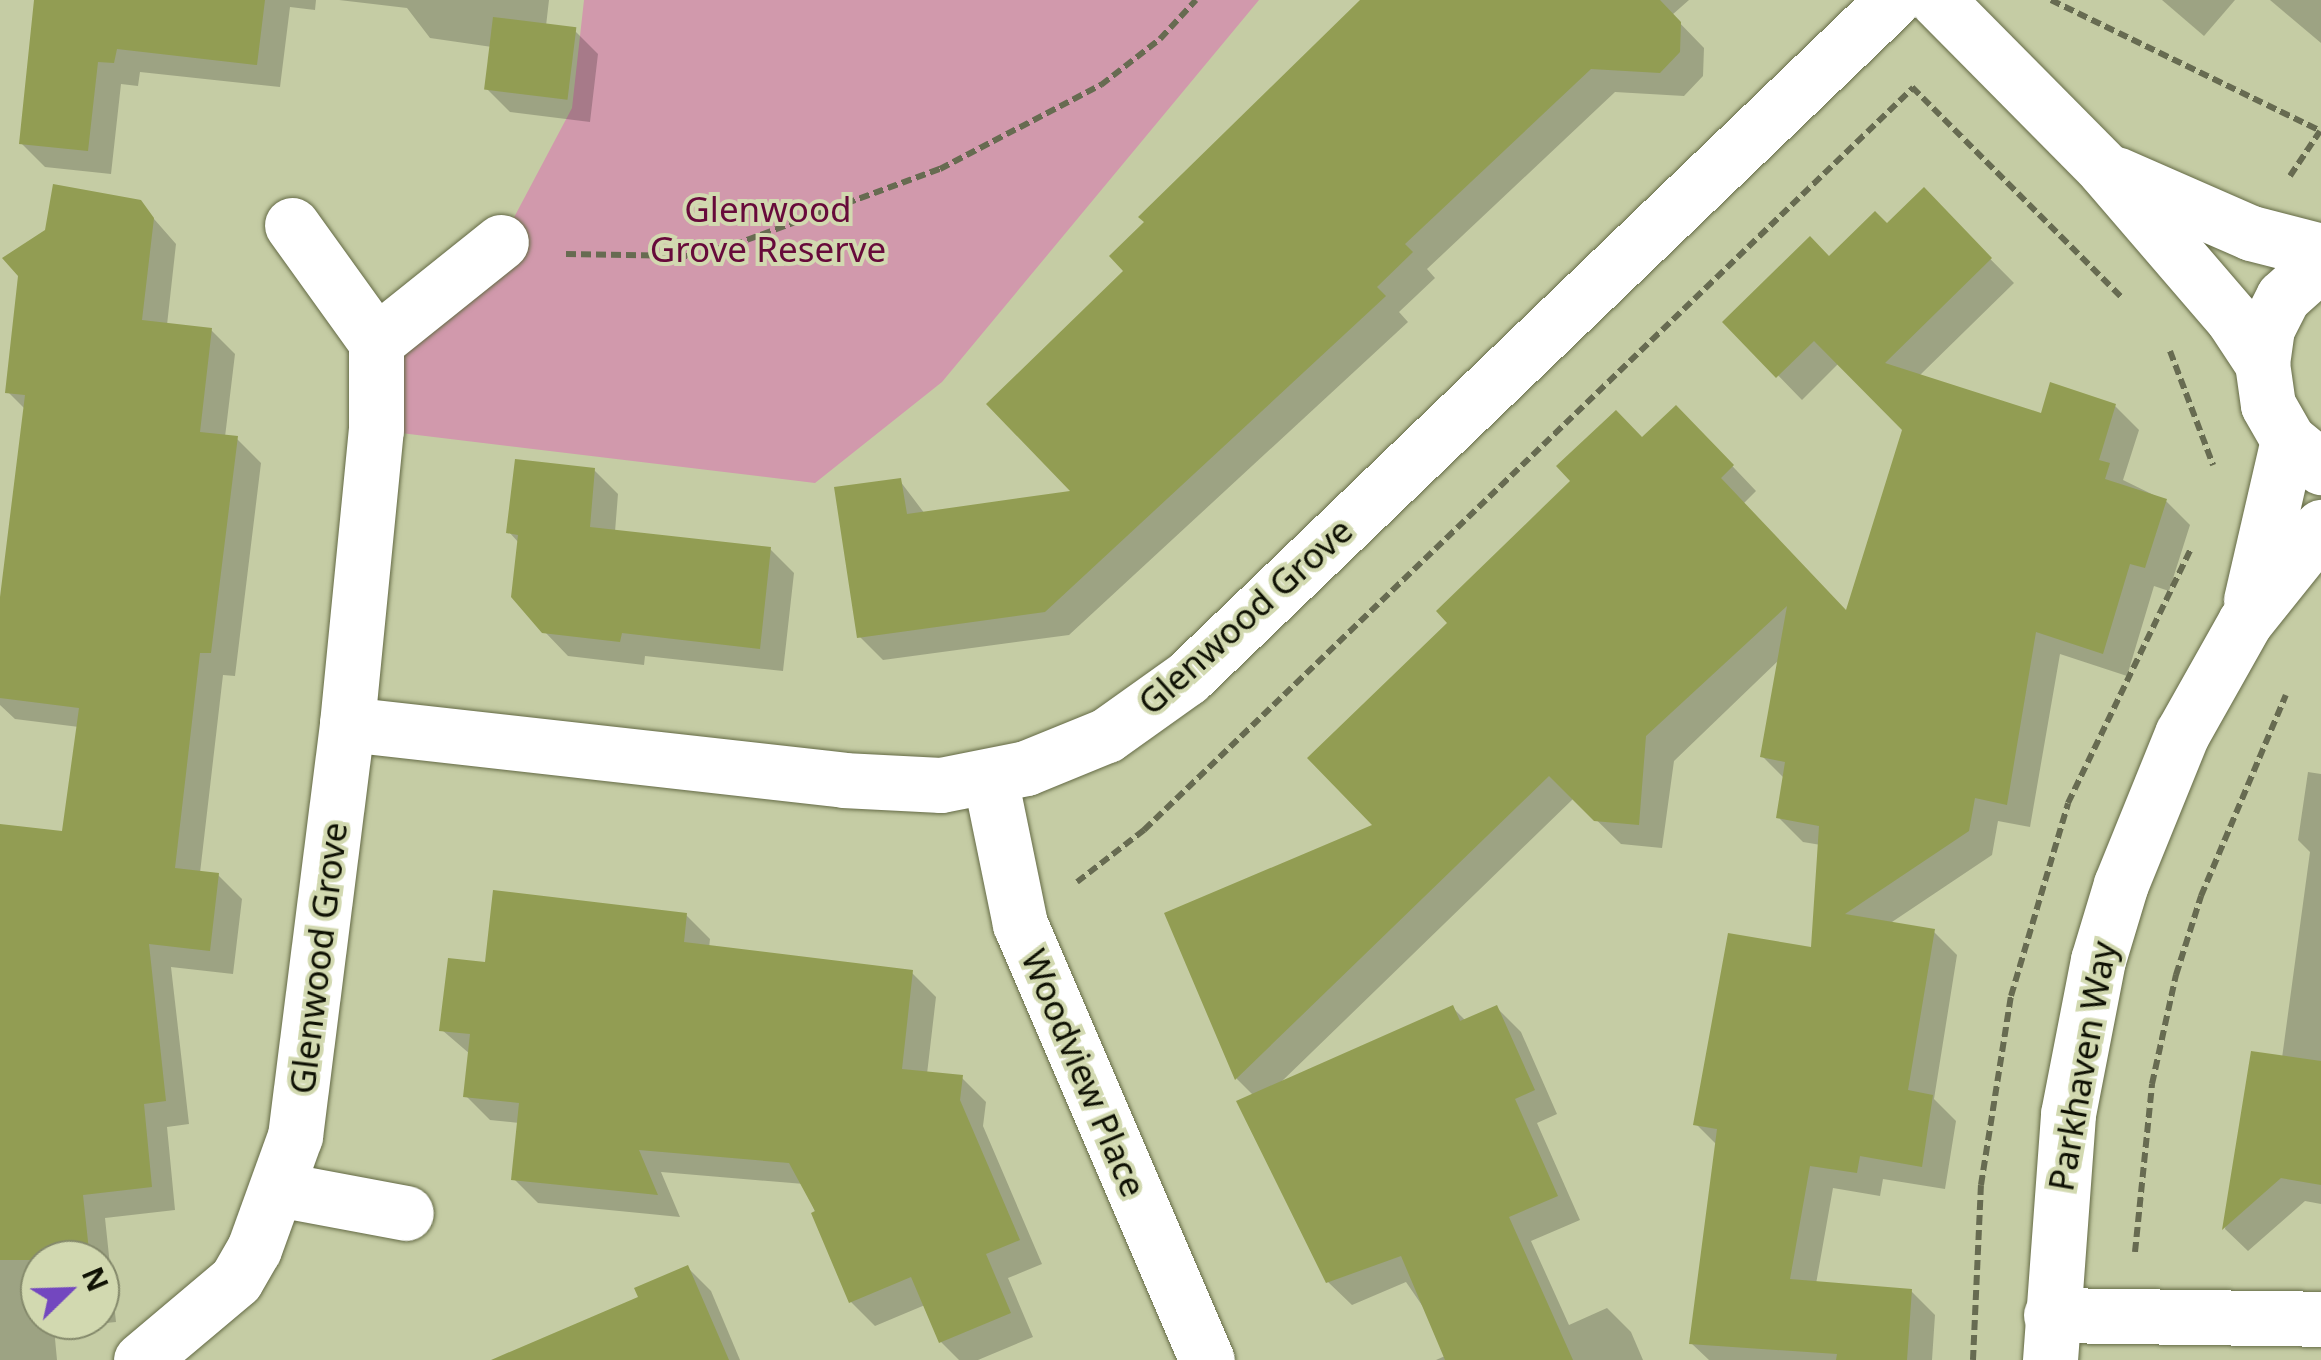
<!DOCTYPE html>
<style>
body{margin:0}
#map{position:relative;width:2321px;height:1360px;overflow:hidden;background:#c5cca4;font-family:"Noto Sans",sans-serif}
div>[style]{position:absolute}
.green>*{inset:0;background:#d199ac}
.shadow>*{inset:0;background:#0003}
.building>*{inset:0;background:#929d53;transform-origin:0 0}
.path>*{height:6px;margin-top:-3px;transform-origin:0;background:repeating-linear-gradient(90deg,#676b51 0 10px,transparent 0 15px)}
.roads{filter:drop-shadow(0 0 2px #646a45) drop-shadow(0 0 2px #646a45)}
.minor>*{height:55px;margin:-27.5px;padding:0 27.5px;transform-origin:27.5px;border-radius:27.5px;background:#fff}
span{translate:-50% -50%;white-space:nowrap;text-align:center;line-height:1.15;-webkit-text-stroke:8px #d2d9b0;paint-order:stroke}
.park-label{font-size:35px;color:#670a3a}
.street-label{font-size:35px;color:#0f1104}
.north{position:absolute;left:20px;top:1240px;width:100px;height:100px;box-sizing:border-box;background:#d2d9b0;border:2px solid #84896b;border-radius:50%;rotate:67deg;font-size:28px;font-weight:700;line-height:40px;text-align:center;color:#0f1104}
.north::after{content:'';display:block;margin:auto;width:35px;height:45px;background:#7347bf;clip-path:polygon(50% 0,100% 100%,50% 72%,0 100%)}
</style>
<div id="map">
<div class="green">
<i style="clip-path:polygon(584px 0,1259px 0,942px 382px,815px 483px,376px 430px,376px 342px,501px 242px,572px 108px)"></i>
</div>
<div class="shadow">
<i style="clip-path:polygon(37px 0,316px 0,315px 10px,290px 7px,280px 87px,140px 72px,138px 86px,121px 84px,111px 174px,45px 167px,21px 143px)"></i>
<i style="clip-path:polygon(339px 0,549px 0,546px 26px,574px 30px,598px 54px,590px 122px,510px 112px,486px 88px,492px 47px,430px 38px,407px 8px)"></i>
<i style="clip-path:polygon(1363px 0,1689px 0,1672px 15px,1704px 48px,1703px 76px,1684px 96px,1615px 92px,1427px 269px,1435px 278px,1399px 312px,1408px 322px,1069px 635px,883px 660px,859px 636px,900px 481px,925px 514px,1075px 493px,1127px 271px)"></i>
<i style="clip-path:polygon(2162px 0,2235px 0,2204px 36px)"></i>
<i style="clip-path:polygon(2270px 0,2321px 0,2321px 43px)"></i>
<i style="clip-path:polygon(1923px 191px,2014px 283px,1919px 376px,2042px 416px,2115px 406px,2139px 430px,2123px 480px,2166px 501px,2190px 525px,2169px 591px,2154px 586px,2127px 676px,2060px 654px,2030px 827px,1998px 821px,1992px 855px,1889px 924px,1933px 931px,1957px 955px,1934px 1099px,1956px 1121px,1945px 1189px,1883px 1179px,1880px 1196px,1833px 1188px,1816px 1284px,1911px 1291px,1935px 1315px,1932px 1360px,1709px 1360px,1691px 1343px,1717px 1145px,1696px 1124px,1814px 950px,1821px 845px,1803px 842px,1779px 818px,1785px 779px,1762px 756px,1780px 659px,1674px 761px,1662px 848px,1621px 844px,1574px 798px,1279px 1084px,1453px 1008px,1466px 1021px,1497px 1008px,1521px 1032px,1557px 1114px,1537px 1123px,1580px 1220px,1531px 1241px,1569px 1325px,1607px 1308px,1631px 1332px,1643px 1360px,1436px 1360px,1454px 1352px,1406px 1282px,1352px 1305px,1328px 1282px,1254px 1096px,1237px 1079px,1167px 915px,1376px 826px,1642px 440px,1700px 432px,1756px 491px,1743px 504px,1847px 614px,1905px 429px,1839px 363px,1802px 400px,1726px 322px,1887px 226px)"></i>
<i style="clip-path:polygon(evenodd,140px 203px,176px 244px,167px 325px,211px 330px,235px 354px,225px 437px,237px 439px,261px 463px,235px 676px,223px 675px,200px 873px,218px 875px,242px 899px,233px 974px,171px 967px,189px 1124px,167px 1127px,175px 1210px,105px 1218px,116px 1322px,54px 1328px,57px 1360px,0 1360px,0 827px,65px 834px,79px 727px,15px 719px,0 705px,0 619px,26px 410px,8px 392px,140px 203px,40px 1260px,100px 1260px,100px 1320px,40px 1320px,40px 1260px)"></i>
<i style="clip-path:polygon(594px 470px,618px 494px,615px 532px,770px 549px,794px 573px,783px 671px,645px 656px,644px 665px,568px 656px,544px 631px,519px 543px,509px 532px)"></i>
<i style="clip-path:polygon(2308px 772px,2321px 774px,2321px 1204px,2305px 1201px,2248px 1251px,2225px 1229px,2253px 1054px,2282px 1058px,2310px 852px,2298px 840px)"></i>
<i style="clip-path:polygon(686px 915px,710px 939px,709px 948px,912px 973px,936px 997px,927px 1074px,962px 1078px,986px 1102px,983px 1126px,1042px 1264px,1008px 1278px,1033px 1337px,978px 1360px,959px 1360px,941px 1342px,925px 1305px,875px 1326px,851px 1302px,804px 1184px,661px 1172px,680px 1217px,538px 1203px,514px 1179px,519px 1123px,490px 1120px,466px 1096px,470px 1054px,442px 1030px,487px 964px)"></i>
<i style="clip-path:polygon(688px 1268px,711px 1291px,740px 1360px,539px 1360px)"></i>
</div>
<div class="building">
<i style="clip-path:polygon(34px 0,265px 0,257px 65px,117px 49px,114px 63px,98px 62px,88px 151px,19px 144px)"></i>
<i style="clip-path:polygon(1360px 0,1660px 0,1681px 22px,1680px 52px,1660px 73px,1591px 69px,1405px 244px,1413px 252px,1377px 287px,1386px 296px,1045px 612px,857px 638px,834px 487px,901px 478px,907px 514px,1070px 491px,986px 404px,1123px 271px,1109px 256px,1144px 222px,1138px 217px)"></i>
<i style="left:493px;top:17px;width:84px;height:73px;rotate:7deg"></i>
<i style="clip-path:polygon(53px 184px,141px 200px,154px 218px,142px 320px,212px 328px,200px 432px,238px 436px,211px 653px,200px 653px,175px 868px,219px 873px,210px 951px,149px 944px,166px 1101px,144px 1104px,152px 1187px,83px 1195px,90px 1260px,0 1260px,0 824px,62px 831px,79px 708px,0 698px,0 597px,25px 395px,5px 393px,18px 276px,2px 258px,45px 230px)"></i>
<i style="clip-path:polygon(1924px 187px,1992px 258px,1885px 363px,2041px 413px,2050px 382px,2116px 404px,2099px 460px,2110px 463px,2105px 479px,2167px 499px,2145px 568px,2130px 564px,2103px 654px,2036px 632px,2007px 805px,1975px 798px,1969px 831px,1845px 914px,1935px 929px,1908px 1090px,1933px 1095px,1922px 1167px,1860px 1156px,1857px 1173px,1810px 1166px,1790px 1279px,1912px 1289px,1907px 1360px,1836px 1360px,1837px 1354px,1689px 1344px,1717px 1129px,1693px 1125px,1728px 933px,1811px 947px,1819px 826px,1776px 818px,1785px 762px,1760px 757px,1787px 606px,1646px 736px,1639px 825px,1594px 821px,1549px 776px,1235px 1080px,1164px 913px,1372px 825px,1307px 758px,1447px 623px,1436px 611px,1570px 481px,1556px 466px,1616px 410px,1642px 437px,1676px 405px,1734px 465px,1721px 478px,1846px 610px,1902px 430px,1814px 341px,1776px 378px,1722px 322px,1810px 236px,1829px 256px,1875px 211px,1887px 223px)"></i>
<i style="clip-path:polygon(515px 459px,595px 468px,590px 527px,771px 547px,760px 649px,622px 633px,620px 642px,542px 633px,511px 597px,518px 535px,506px 533px)"></i>
<i style="clip-path:polygon(493px 890px,687px 913px,684px 942px,913px 970px,902px 1069px,963px 1075px,960px 1100px,1020px 1240px,986px 1254px,1011px 1313px,939px 1343px,911px 1277px,849px 1303px,811px 1213px,815px 1211px,789px 1163px,639px 1150px,658px 1195px,511px 1180px,519px 1103px,463px 1097px,470px 1034px,439px 1031px,448px 958px,485px 962px)"></i>
<i style="clip-path:polygon(1453px 1005px,1460px 1021px,1497px 1005px,1535px 1090px,1515px 1099px,1558px 1196px,1509px 1217px,1573px 1360px,1445px 1360px,1401px 1256px,1326px 1283px,1236px 1101px)"></i>
<i style="clip-path:polygon(2251px 1051px,2321px 1061px,2321px 1185px,2281px 1178px,2222px 1230px)"></i>
<i style="clip-path:polygon(688px 1265px,729px 1360px,491px 1360px,638px 1297px,634px 1288px)"></i>
</div>
<div class="path">
<i style="left:2051px;top:0;width:300px;rotate:25.9deg"></i>
<i style="left:1912px;top:87px;width:298px;rotate:45.1deg"></i>
<i style="left:2290px;top:176px;width:54px;rotate:-56.3deg"></i>
<i style="left:566px;top:254px;width:121px;rotate:0.9deg"></i>
<i style="left:687px;top:256px;width:47px;rotate:-13.4deg"></i>
<i style="left:733px;top:245px;width:221px;rotate:-20.2deg"></i>
<i style="left:940px;top:169px;width:182px;rotate:-27.6deg"></i>
<i style="left:1101px;top:85px;width:75px;rotate:-37.9deg"></i>
<i style="left:1160px;top:39px;width:53px;rotate:-47.3deg"></i>
<i style="left:2170px;top:351px;width:122px;rotate:69.3deg"></i>
<i style="left:1077px;top:882px;width:85px;rotate:-37.8deg"></i>
<i style="left:1144px;top:830px;width:1069px;rotate:-43.98deg"></i>
<i style="left:2135px;top:1252px;width:169px;rotate:-84.2deg"></i>
<i style="left:2152px;top:1084px;width:112px;rotate:-77.6deg"></i>
<i style="left:2176px;top:975px;width:83px;rotate:-72.4deg"></i>
<i style="left:2201px;top:896px;width:218px;rotate:-67.1deg"></i>
<i style="left:1973px;top:1360px;width:175px;rotate:-87.4deg"></i>
<i style="left:1981px;top:1185px;width:191px;rotate:-81deg"></i>
<i style="left:2011px;top:996px;width:201px;rotate:-73.5deg"></i>
<i style="left:2068px;top:803px;width:283px;rotate:-64.2deg"></i>
</div>
<div class="roads">
<div class="minor">
<i style="left:1937px;top:0;width:238px;rotate:45.3deg"></i>
<i style="left:2104px;top:169px;width:198px;rotate:49.3deg"></i>
<i style="left:2233px;top:319px;width:53px;rotate:56.6deg"></i>
<i style="left:2116px;top:174px;width:147px;rotate:23.6deg"></i>
<i style="left:2251px;top:233px;width:72px;rotate:14.4deg"></i>
<i style="left:292px;top:225px;width:144px;rotate:54.3deg"></i>
<i style="left:376px;top:342px;width:160px;rotate:-38.7deg"></i>
<i style="left:2321px;top:263px;width:51px;rotate:138.2deg"></i>
<i style="left:2283px;top:297px;width:35px;rotate:117deg"></i>
<i style="left:2267px;top:328px;width:35px;rotate:98deg"></i>
<i style="left:2262px;top:363px;width:42px;rotate:81.9deg"></i>
<i style="left:2268px;top:405px;width:40px;rotate:60.3deg"></i>
<i style="left:2288px;top:440px;width:43px;rotate:39.3deg"></i>
<i style="left:2251px;top:600px;width:164px;rotate:-77deg"></i>
<i style="left:347px;top:724px;width:499px;rotate:6.4deg"></i>
<i style="left:843px;top:780px;width:98px;rotate:2.9deg"></i>
<i style="left:941px;top:785px;width:87px;rotate:-11.3deg"></i>
<i style="left:1026px;top:768px;width:87px;rotate:-22.2deg"></i>
<i style="left:1107px;top:735px;width:98px;rotate:-35.5deg"></i>
<i style="left:1187px;top:678px;width:979px;rotate:-43.84deg"></i>
<i style="left:990px;top:778px;width:149px;rotate:78.4deg"></i>
<i style="left:1020px;top:924px;width:474px;rotate:66.8deg"></i>
<i style="left:278px;top:1189px;width:130px;rotate:10.6deg"></i>
<i style="left:2051px;top:1315px;width:270px;rotate:0.8deg"></i>
<i style="left:141px;top:1360px;width:124px;rotate:-40.1deg"></i>
<i style="left:236px;top:1280px;width:36px;rotate:-60deg"></i>
<i style="left:254px;top:1249px;width:120px;rotate:-70.1deg"></i>
<i style="left:295px;top:1136px;width:415px;rotate:-82.8deg"></i>
<i style="left:347px;top:724px;width:295px;rotate:-84.4deg"></i>
<i style="left:376px;top:430px;width:88px;rotate:-90deg"></i>
<i style="left:2050px;top:1360px;width:247px;rotate:-85.8deg"></i>
<i style="left:2068px;top:1114px;width:157px;rotate:-79deg"></i>
<i style="left:2098px;top:960px;width:79px;rotate:-73.2deg"></i>
<i style="left:2121px;top:884px;width:162px;rotate:-67.9deg"></i>
<i style="left:2182px;top:734px;width:129px;rotate:-60.6deg"></i>
<i style="left:2245px;top:622px;width:122px;rotate:-51.3deg"></i>
</div>
</div>
<div class="park-label">
<span style="left:768px;top:229px">Glenwood<br>Grove Reserve</span>
</div>
<div class="street-label">
<span style="left:1245px;top:616px;rotate:-42deg">Glenwood Grove</span>
<span style="left:318px;top:958px;rotate:-83deg">Glenwood Grove</span>
<span style="left:2082px;top:1066px;rotate:-80deg">Parkhaven Way</span>
<span style="left:1084px;top:1073px;rotate:67deg">Woodview Place</span>
</div>
<div class="north">N</div>
</div>
